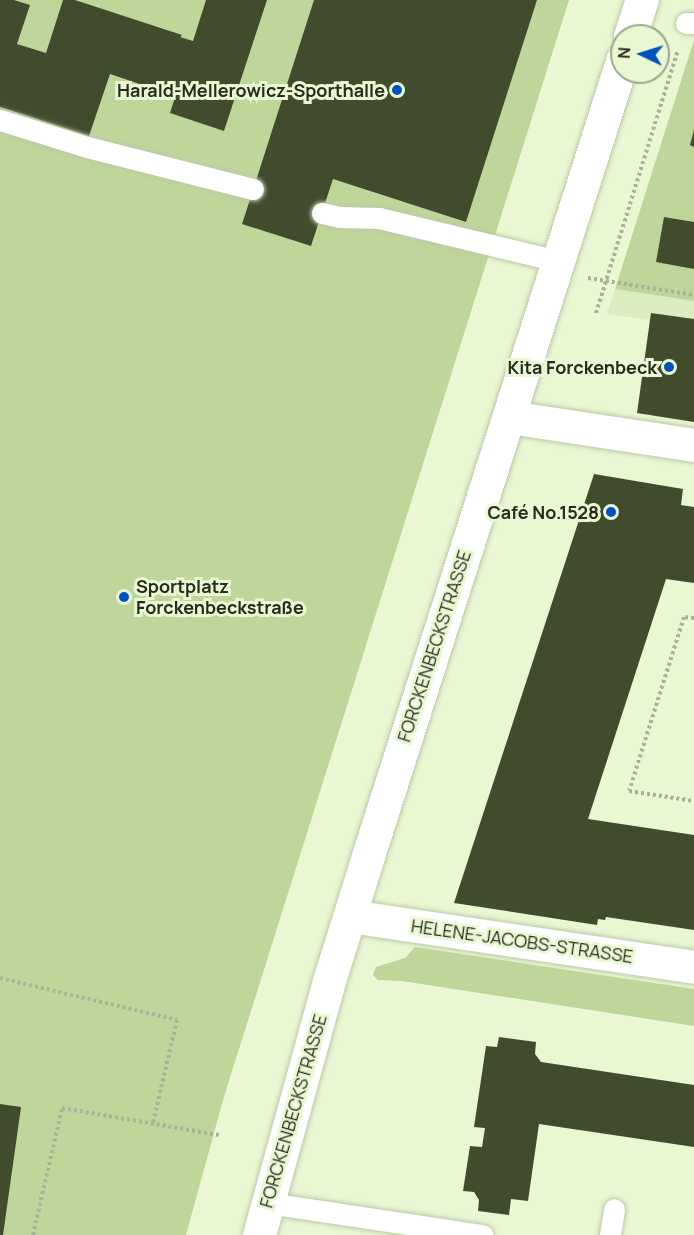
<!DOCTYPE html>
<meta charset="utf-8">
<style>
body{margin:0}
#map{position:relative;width:694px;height:1235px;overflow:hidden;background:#e9f7d3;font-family:Manrope,sans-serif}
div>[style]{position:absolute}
.built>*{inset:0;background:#dbecc1}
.green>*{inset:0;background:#bfd69a}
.building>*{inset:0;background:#414c2e}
.path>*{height:4px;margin-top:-2px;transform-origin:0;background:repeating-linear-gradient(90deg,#a8b296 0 3px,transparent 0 6px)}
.roads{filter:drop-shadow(0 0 2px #bbc9a6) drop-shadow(0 0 2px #bbc9a6)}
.service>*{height:21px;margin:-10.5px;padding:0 10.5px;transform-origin:10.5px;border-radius:10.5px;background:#fff}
.minor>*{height:33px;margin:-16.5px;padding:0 16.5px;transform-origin:16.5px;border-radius:16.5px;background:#fff}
.dots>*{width:16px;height:16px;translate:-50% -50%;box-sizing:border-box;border:3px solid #e9f7d3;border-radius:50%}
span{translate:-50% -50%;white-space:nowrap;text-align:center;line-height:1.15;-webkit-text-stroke:6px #e9f7d3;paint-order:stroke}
.poi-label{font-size:18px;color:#272c1f;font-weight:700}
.right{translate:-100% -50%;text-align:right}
.left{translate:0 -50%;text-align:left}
.street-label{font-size:18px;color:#272c1f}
.north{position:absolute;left:610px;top:24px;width:60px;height:60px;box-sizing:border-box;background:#e9f7d3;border:2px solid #9ba68b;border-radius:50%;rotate:274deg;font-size:16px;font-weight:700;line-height:24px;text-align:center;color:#272c1f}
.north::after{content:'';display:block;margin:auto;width:21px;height:27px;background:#0053bc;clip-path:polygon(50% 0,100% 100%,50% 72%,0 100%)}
</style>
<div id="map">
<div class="built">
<i style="clip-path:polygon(615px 289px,694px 301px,694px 422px,637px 413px,650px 320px,607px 314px)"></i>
</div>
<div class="green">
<i style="clip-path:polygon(0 0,569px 0,223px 1100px,186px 1235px,0 1235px)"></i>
<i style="clip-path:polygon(694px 40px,694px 301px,615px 289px)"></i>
<i style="clip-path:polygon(415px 947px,694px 989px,694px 1026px,402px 981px,378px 980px,373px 975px,376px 967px,405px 958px)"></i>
</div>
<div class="building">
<i style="clip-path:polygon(0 0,14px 0,30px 5px,17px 44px,46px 53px,63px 0,75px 0,182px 35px,180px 37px,193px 41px,206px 0,267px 0,224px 131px,170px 113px,177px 91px,165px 87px,163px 92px,110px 74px,89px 136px,0 107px)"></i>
<i style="clip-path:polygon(314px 0,537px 0,466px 222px,333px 179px,311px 246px,242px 224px)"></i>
<i style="clip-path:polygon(694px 130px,694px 147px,690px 145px)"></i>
<i style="clip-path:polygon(664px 217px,694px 222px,694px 269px,656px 262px)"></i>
<i style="clip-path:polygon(651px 313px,694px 319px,694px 422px,637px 413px)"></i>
<i style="clip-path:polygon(594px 474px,683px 489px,681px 505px,694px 507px,694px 583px,666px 579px,588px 819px,694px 835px,694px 930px,606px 917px,605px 920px,598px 919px,597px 925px,454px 903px)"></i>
<i style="clip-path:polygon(499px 1037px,536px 1042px,535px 1054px,541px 1062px,694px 1085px,694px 1147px,539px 1124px,528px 1201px,511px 1199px,509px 1215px,478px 1211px,479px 1200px,474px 1192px,463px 1191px,470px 1146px,482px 1147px,485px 1128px,474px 1127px,486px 1046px,497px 1047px)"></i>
<i style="clip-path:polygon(0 1104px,21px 1107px,3px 1235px,0 1235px)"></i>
</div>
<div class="path">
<i style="left:588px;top:278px;width:107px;rotate:9.1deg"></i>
<i style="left:596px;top:313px;width:276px;rotate:-72.7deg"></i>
<i style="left:694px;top:618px;width:10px;rotate:-174deg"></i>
<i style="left:684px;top:617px;width:182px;rotate:107.5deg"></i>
<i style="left:629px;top:791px;width:66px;rotate:8.7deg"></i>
<i style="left:0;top:978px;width:182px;rotate:13.3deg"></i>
<i style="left:177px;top:1020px;width:105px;rotate:103.2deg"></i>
<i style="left:33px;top:1235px;width:130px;rotate:-77.1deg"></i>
<i style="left:62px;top:1108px;width:159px;rotate:9.8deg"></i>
</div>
<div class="roads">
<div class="service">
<i style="left:686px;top:23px;width:8px"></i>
<i style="left:0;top:120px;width:91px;rotate:17.2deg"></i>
<i style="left:87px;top:147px;width:171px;rotate:14.2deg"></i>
<i style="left:322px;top:213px;width:17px;rotate:13deg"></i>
<i style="left:339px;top:217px;width:40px;rotate:1.4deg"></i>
<i style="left:379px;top:218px;width:184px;rotate:13.5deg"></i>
<i style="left:268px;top:1203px;width:217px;rotate:8.5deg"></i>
<i style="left:610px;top:1235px;width:26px;rotate:-81deg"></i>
</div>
<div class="minor">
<i style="left:630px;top:36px;width:38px;rotate:-72deg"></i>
<i style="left:509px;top:417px;width:187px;rotate:8.6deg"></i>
<i style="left:350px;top:916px;width:348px;rotate:8.4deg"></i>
<i style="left:259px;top:1235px;width:260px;rotate:-74.6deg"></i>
<i style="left:328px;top:984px;width:134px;rotate:-72.6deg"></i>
<i style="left:368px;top:856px;width:835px;rotate:-72.28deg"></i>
</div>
</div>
<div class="dots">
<i style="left:397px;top:90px;background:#0053bc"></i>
<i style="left:669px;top:367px;background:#0053bc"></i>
<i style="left:611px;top:512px;background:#0053bc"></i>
<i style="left:124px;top:597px;background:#0053bc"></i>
</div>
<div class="poi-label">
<span class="right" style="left:385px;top:90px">Harald-Mellerowicz-Sporthalle</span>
<span class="right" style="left:657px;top:367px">Kita Forckenbeck</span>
<span class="right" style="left:599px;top:512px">Café No.1528</span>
<span class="left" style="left:136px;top:597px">Sportplatz<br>Forckenbeckstraße</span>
</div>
<div class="street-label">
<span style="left:434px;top:646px;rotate:-72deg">FORCKENBECKSTRASSE</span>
<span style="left:522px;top:941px;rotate:8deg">HELENE-JACOBS-STRASSE</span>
<span style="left:293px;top:1111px;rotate:-74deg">FORCKENBECKSTRASSE</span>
</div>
<div class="north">N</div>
</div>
